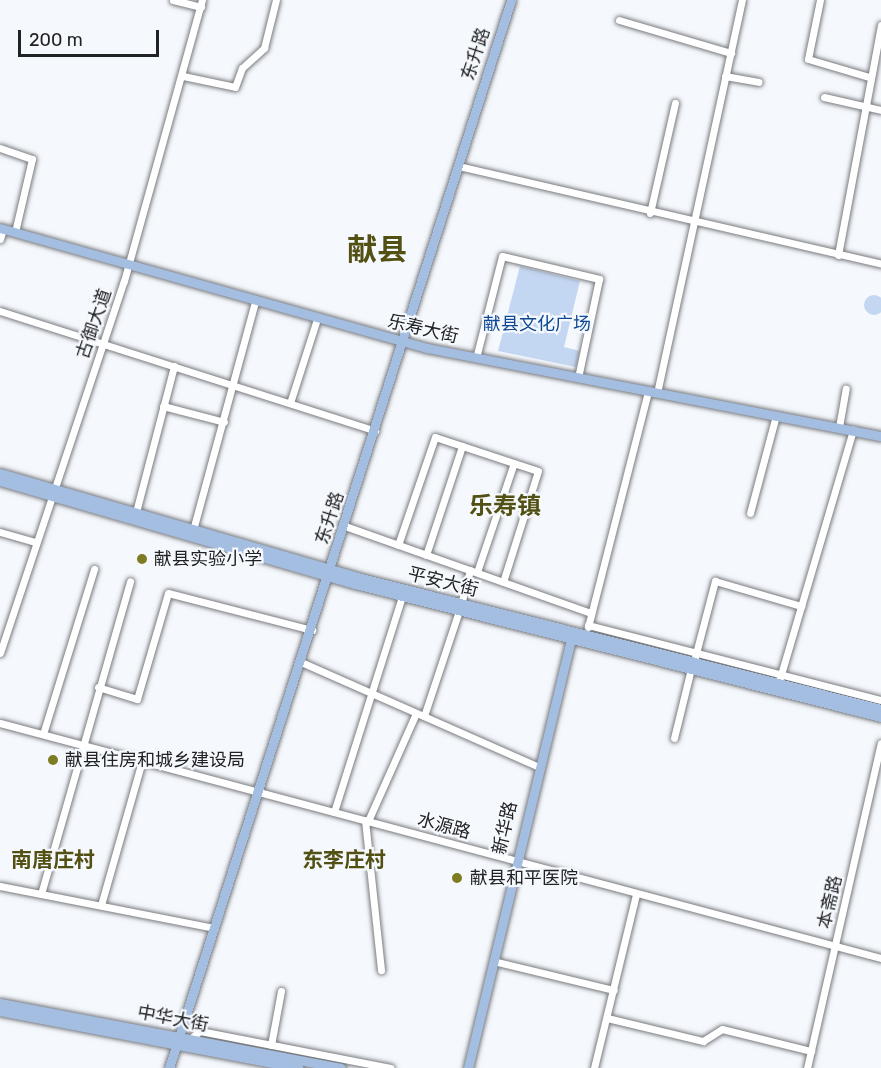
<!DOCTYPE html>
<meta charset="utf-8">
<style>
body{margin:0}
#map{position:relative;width:881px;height:1068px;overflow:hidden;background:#f5f8fd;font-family:Rubik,"Noto Sans SC",sans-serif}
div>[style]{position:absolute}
.green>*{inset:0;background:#c4d7f2}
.round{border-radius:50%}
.roads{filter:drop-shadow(0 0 2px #797b7f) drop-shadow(0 0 2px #797b7f)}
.minor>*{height:7px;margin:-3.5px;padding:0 3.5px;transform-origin:3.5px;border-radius:3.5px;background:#fff}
.major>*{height:9px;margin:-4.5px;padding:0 4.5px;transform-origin:4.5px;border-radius:4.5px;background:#a4bee2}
.dots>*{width:16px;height:16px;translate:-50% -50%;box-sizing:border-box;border:3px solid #f5f8fd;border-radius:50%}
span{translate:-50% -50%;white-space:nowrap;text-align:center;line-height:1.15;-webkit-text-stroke:4.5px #f5f8fd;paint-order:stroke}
.street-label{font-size:18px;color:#212223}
.park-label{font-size:18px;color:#0e4894}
.poi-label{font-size:18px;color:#212223}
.left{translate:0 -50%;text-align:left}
.quarter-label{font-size:21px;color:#525013;font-weight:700}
.district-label{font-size:24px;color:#525013;font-weight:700}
.town-label{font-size:30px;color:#525013;font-weight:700}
.scale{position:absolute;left:18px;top:30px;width:141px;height:27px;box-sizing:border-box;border:3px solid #212223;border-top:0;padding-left:8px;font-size:18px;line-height:21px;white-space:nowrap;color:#212223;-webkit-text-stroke:4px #f5f8fd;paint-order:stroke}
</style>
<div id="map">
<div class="green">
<i style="clip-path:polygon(520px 266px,580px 281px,564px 347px,580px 351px,576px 367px,498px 351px)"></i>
<i class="round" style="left:864px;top:295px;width:20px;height:20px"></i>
</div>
<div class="roads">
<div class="minor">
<i style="left:173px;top:0;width:29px;rotate:14deg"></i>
<i style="left:820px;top:0;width:60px;rotate:101.5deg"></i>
<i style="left:808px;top:59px;width:64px;rotate:16.4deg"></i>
<i style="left:619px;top:20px;width:117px;rotate:16.4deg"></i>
<i style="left:183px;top:76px;width:53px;rotate:11.9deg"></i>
<i style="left:235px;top:87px;width:20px;rotate:-70deg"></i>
<i style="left:242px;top:68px;width:30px;rotate:-42deg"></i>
<i style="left:264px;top:48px;width:49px;rotate:-76deg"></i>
<i style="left:725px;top:76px;width:34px;rotate:10deg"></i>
<i style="left:824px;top:97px;width:58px;rotate:12.8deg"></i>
<i style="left:0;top:148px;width:34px;rotate:19deg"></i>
<i style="left:32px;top:159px;width:75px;rotate:103.1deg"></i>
<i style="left:458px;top:166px;width:434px;rotate:13deg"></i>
<i style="left:650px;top:213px;width:113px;rotate:-77.2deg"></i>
<i style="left:0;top:239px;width:10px;rotate:-73deg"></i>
<i style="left:838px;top:255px;width:234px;rotate:-79.4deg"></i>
<i style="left:0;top:311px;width:394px;rotate:17.7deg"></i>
<i style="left:476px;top:358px;width:105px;rotate:-75.7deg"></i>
<i style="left:502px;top:256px;width:100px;rotate:13.3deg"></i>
<i style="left:599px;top:279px;width:101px;rotate:102deg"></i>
<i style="left:657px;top:393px;width:402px;rotate:-77.8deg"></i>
<i style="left:290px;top:403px;width:88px;rotate:-72.2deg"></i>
<i style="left:163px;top:406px;width:63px;rotate:14.7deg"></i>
<i style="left:839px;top:427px;width:39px;rotate:-80deg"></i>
<i style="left:136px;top:512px;width:151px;rotate:-75.4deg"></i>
<i style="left:750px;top:513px;width:101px;rotate:-75.1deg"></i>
<i style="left:345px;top:526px;width:261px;rotate:19.5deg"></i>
<i style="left:193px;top:530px;width:236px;rotate:-74.8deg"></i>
<i style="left:0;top:532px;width:37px;rotate:16deg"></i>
<i style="left:398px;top:545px;width:114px;rotate:-71.1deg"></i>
<i style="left:435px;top:437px;width:108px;rotate:18.3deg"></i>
<i style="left:538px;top:471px;width:116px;rotate:107.5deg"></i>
<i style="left:426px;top:555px;width:115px;rotate:-71.7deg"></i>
<i style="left:477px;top:572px;width:115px;rotate:-71.3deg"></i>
<i style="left:461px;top:604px;width:35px;rotate:-75deg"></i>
<i style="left:588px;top:625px;width:302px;rotate:14.4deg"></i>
<i style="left:588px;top:627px;width:244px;rotate:-75.7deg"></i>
<i style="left:0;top:653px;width:392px;rotate:-71.6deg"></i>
<i style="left:124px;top:281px;width:292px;rotate:-74.5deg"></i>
<i style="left:695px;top:657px;width:79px;rotate:-75.3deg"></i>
<i style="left:715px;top:581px;width:90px;rotate:16.2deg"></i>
<i style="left:301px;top:662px;width:258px;rotate:23.8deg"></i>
<i style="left:780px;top:678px;width:259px;rotate:-73.6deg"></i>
<i style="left:98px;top:687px;width:41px;rotate:17.1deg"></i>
<i style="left:137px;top:699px;width:110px;rotate:-73.7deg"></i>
<i style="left:168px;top:593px;width:149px;rotate:14.4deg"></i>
<i style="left:424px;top:716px;width:111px;rotate:-71.6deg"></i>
<i style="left:0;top:723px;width:912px;rotate:14.94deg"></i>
<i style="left:43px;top:734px;width:173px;rotate:-72.8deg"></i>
<i style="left:674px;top:738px;width:71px;rotate:-76.2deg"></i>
<i style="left:334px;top:812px;width:226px;rotate:-72.5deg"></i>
<i style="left:365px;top:820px;width:151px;rotate:83.9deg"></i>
<i style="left:368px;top:821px;width:118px;rotate:-66deg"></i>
<i style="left:0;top:886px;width:219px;rotate:11.1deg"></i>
<i style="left:41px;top:894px;width:325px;rotate:-74.1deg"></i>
<i style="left:101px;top:905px;width:150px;rotate:-74.1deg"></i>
<i style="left:497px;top:962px;width:120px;rotate:13.5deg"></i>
<i style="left:607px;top:1018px;width:99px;rotate:13.5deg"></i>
<i style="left:703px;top:1041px;width:22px;rotate:-32deg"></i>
<i style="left:722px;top:1029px;width:92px;rotate:13.9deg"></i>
<i style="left:190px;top:1039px;width:13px;rotate:-39deg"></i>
<i style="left:200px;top:1031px;width:194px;rotate:11deg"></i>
<i style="left:271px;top:1045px;width:55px;rotate:-79.5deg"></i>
<i style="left:594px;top:1068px;width:179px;rotate:-76.4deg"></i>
<i style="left:807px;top:1068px;width:333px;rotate:-77.2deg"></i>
</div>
<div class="major">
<i style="left:0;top:228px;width:444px;rotate:15.7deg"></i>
<i style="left:427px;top:348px;width:462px;rotate:11deg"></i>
<i style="left:0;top:473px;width:372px;rotate:16.2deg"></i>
<i style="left:357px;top:577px;width:540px;rotate:14.14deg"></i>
<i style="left:0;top:481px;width:370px;rotate:16.2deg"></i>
<i style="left:355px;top:584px;width:543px;rotate:14.19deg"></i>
<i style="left:0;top:1003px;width:347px;rotate:10.8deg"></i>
<i style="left:0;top:1011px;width:304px;rotate:10.8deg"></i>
<i style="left:169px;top:1068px;width:1121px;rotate:-72.24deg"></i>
<i style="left:468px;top:1068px;width:446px;rotate:-76.5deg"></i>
</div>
</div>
<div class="dots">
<i style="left:142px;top:559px;background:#7e7c23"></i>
<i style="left:53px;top:760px;background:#7e7c23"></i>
<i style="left:457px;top:878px;background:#7e7c23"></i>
</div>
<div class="street-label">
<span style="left:476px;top:54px;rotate:-72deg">东升路</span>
<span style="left:94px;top:324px;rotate:-71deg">古御大道</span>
<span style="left:423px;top:329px;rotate:13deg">乐寿大街</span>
<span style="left:330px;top:518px;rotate:-72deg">东升路</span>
<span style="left:443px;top:582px;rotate:14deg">平安大街</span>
<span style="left:444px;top:826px;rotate:15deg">水源路</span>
<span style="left:505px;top:828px;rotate:-77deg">新华路</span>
<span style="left:830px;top:902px;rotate:-77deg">本斋路</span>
<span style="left:173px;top:1019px;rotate:11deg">中华大街</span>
</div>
<div class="park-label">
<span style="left:537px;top:324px">献县文化广场</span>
</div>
<div class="poi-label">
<span class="left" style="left:154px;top:559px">献县实验小学</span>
<span class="left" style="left:65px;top:760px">献县住房和城乡建设局</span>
<span class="left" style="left:470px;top:878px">献县和平医院</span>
</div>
<div class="quarter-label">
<span style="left:53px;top:860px">南唐庄村</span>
<span style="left:344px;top:860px">东李庄村</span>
</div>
<div class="district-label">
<span style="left:505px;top:507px">乐寿镇</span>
</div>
<div class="town-label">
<span style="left:377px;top:250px">献县</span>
</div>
<div class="scale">200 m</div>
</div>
